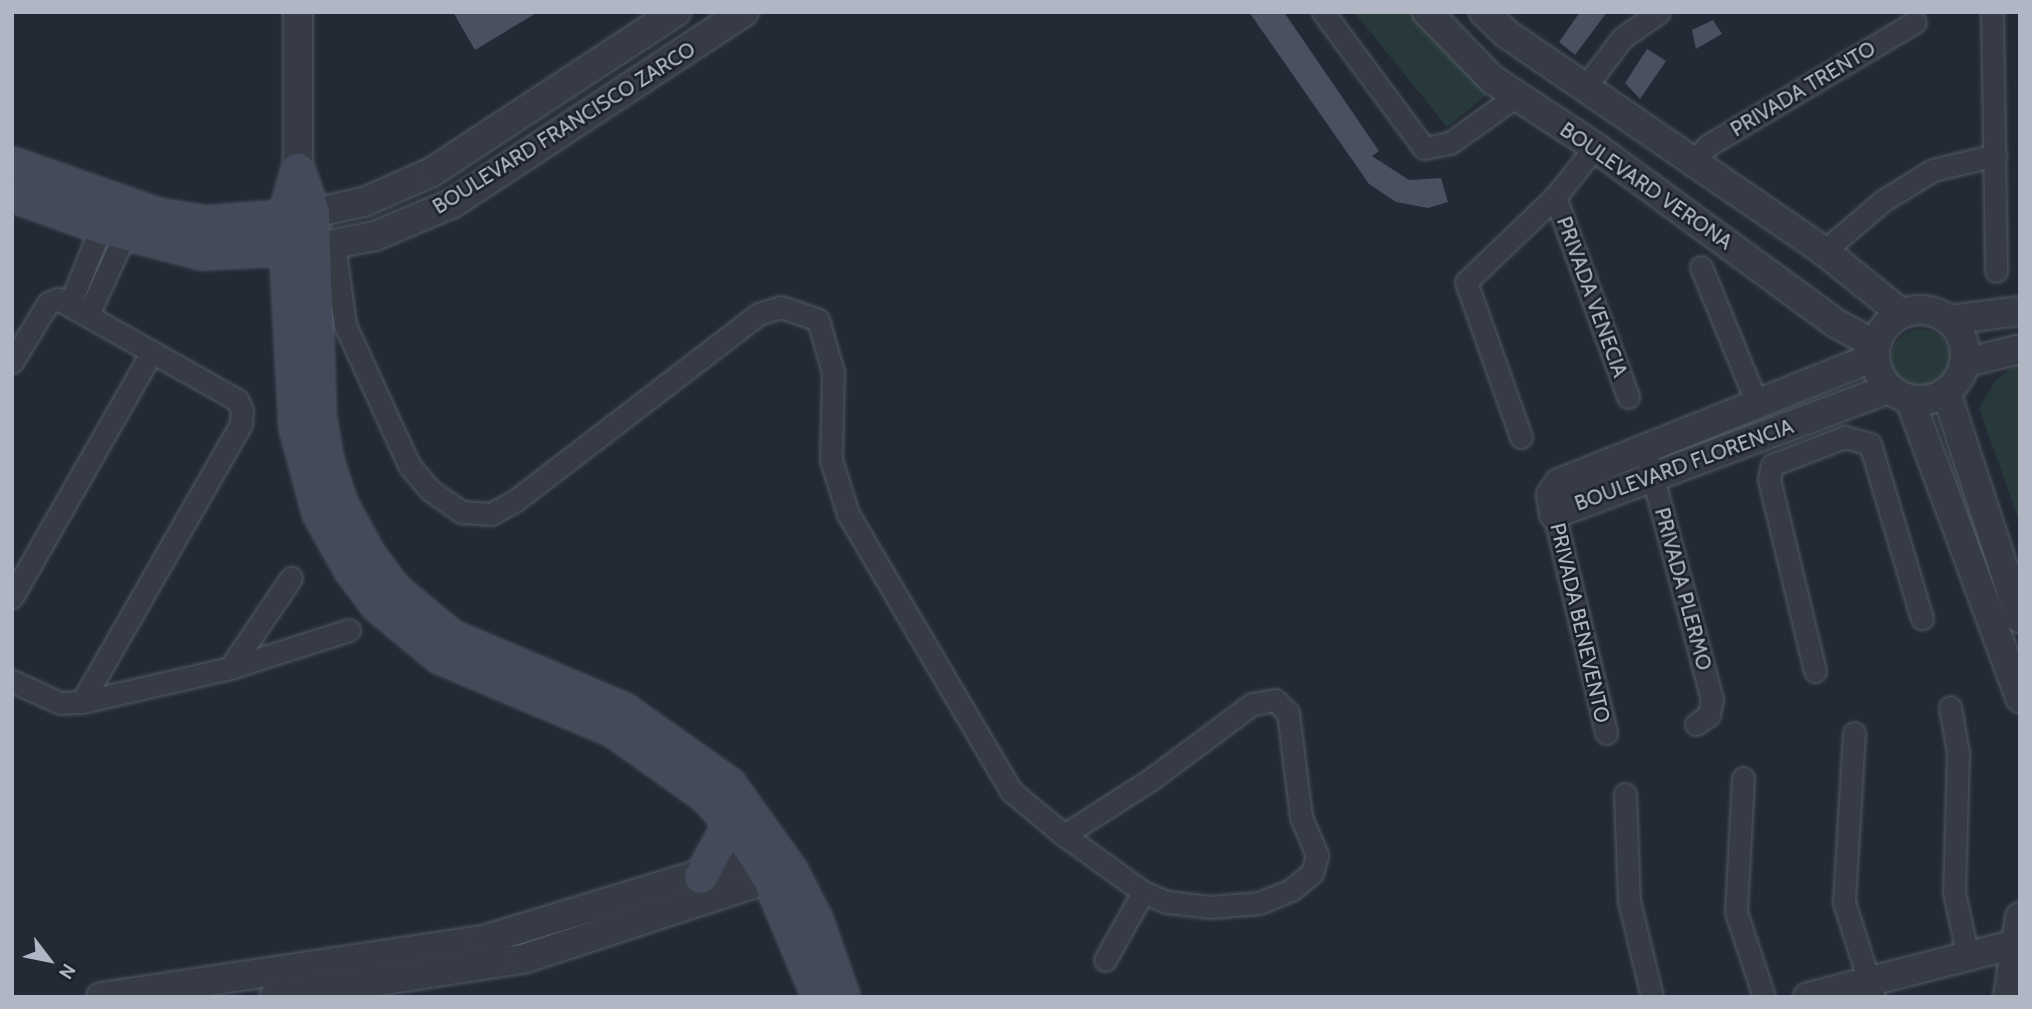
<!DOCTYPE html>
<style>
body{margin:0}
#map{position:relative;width:2032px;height:1009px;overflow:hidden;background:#232935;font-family:Cabin,sans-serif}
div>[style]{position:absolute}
.green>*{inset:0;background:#28393b}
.round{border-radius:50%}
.building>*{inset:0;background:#49505f}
.roads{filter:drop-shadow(0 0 2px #535964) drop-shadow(0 0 2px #535964)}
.minor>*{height:21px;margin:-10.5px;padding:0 10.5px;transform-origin:10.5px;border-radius:10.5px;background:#363b46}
.tertiary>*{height:28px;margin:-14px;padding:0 14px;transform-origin:14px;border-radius:14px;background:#363b46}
.tertiary>.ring{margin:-14px;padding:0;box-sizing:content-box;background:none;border:28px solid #363b46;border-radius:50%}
.secondary>*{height:32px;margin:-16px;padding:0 16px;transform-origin:16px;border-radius:16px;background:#444a59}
span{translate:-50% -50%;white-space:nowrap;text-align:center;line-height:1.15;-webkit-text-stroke:5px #1b202b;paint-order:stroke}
.street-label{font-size:21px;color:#b0b6c3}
.frame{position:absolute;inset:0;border:14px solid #b0b6c3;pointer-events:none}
.north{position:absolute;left:14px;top:925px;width:70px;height:70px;-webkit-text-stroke:5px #1b202b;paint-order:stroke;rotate:122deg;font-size:19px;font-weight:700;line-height:28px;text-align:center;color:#b0b6c3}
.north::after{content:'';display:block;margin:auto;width:24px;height:32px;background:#b0b6c3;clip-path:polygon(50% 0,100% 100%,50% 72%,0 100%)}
</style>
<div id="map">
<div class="green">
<i style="clip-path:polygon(1354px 12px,1421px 12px,1487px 95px,1447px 127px)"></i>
<i class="round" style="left:1891px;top:329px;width:60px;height:60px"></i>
<i style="clip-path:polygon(2020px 361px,2020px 524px,1979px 408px,1995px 381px)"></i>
</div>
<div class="building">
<i style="clip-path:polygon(453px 12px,538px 12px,475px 50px)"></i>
<i style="clip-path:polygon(1249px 12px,1284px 12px,1379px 151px,1372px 156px,1409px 180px,1441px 178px,1448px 202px,1428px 208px,1396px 202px,1369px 184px)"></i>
<i style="clip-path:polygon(1580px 12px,1607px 12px,1575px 55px,1559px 42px)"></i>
<i style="clip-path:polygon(1713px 20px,1722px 34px,1696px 49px,1692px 30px)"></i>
<i style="clip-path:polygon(1647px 49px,1666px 61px,1640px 99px,1625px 83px)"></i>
</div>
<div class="roads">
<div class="minor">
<i style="left:1323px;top:12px;width:169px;rotate:53.4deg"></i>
<i style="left:1424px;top:148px;width:26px;rotate:-11deg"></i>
<i style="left:1450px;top:143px;width:81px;rotate:-35.5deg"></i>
<i style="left:1992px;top:12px;width:259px;rotate:89.1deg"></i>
<i style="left:1586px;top:86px;width:60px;rotate:-53.1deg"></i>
<i style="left:1622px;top:38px;width:45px;rotate:-35.1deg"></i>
<i style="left:1695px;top:161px;width:19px;rotate:-51deg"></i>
<i style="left:1707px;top:146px;width:242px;rotate:-30.8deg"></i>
<i style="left:1555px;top:197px;width:213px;rotate:69.9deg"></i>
<i style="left:334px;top:244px;width:82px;rotate:82.3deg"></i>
<i style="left:345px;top:325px;width:154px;rotate:65.4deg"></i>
<i style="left:409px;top:465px;width:33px;rotate:50deg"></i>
<i style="left:430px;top:490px;width:39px;rotate:35deg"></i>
<i style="left:462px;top:512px;width:29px;rotate:4deg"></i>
<i style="left:491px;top:514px;width:29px;rotate:-29deg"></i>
<i style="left:516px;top:500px;width:305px;rotate:-37.5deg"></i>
<i style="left:758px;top:314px;width:24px;rotate:-17deg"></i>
<i style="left:781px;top:307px;width:39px;rotate:19deg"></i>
<i style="left:818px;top:320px;width:54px;rotate:73.9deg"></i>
<i style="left:833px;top:372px;width:88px;rotate:91.3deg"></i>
<i style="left:831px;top:460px;width:57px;rotate:72.5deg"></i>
<i style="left:848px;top:514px;width:321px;rotate:59.5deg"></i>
<i style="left:1011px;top:791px;width:69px;rotate:39.7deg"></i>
<i style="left:1064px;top:835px;width:97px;rotate:35.8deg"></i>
<i style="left:1143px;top:892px;width:26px;rotate:23deg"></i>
<i style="left:1167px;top:902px;width:43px;rotate:6.6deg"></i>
<i style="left:1210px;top:907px;width:49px;rotate:-4.7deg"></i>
<i style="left:1259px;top:903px;width:35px;rotate:-22deg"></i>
<i style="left:1291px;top:890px;width:27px;rotate:-39deg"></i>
<i style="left:1312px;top:873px;width:19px;rotate:-74deg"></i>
<i style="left:1317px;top:855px;width:41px;rotate:-112.8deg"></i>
<i style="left:1301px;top:817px;width:105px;rotate:-97.1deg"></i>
<i style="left:1288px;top:713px;width:18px;rotate:-135deg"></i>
<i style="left:1275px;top:700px;width:23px;rotate:170deg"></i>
<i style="left:1252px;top:704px;width:127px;rotate:143.3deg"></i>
<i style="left:1150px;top:780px;width:102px;rotate:147.4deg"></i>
<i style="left:1824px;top:251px;width:79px;rotate:-40.4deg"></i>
<i style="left:1884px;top:200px;width:57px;rotate:-31.5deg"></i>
<i style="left:1933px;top:170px;width:64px;rotate:-13.6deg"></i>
<i style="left:1701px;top:267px;width:145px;rotate:67.7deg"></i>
<i style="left:70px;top:304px;width:83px;rotate:-68.1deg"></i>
<i style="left:88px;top:315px;width:89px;rotate:-65.4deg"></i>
<i style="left:12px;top:362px;width:69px;rotate:-58.6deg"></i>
<i style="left:48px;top:303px;width:11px;rotate:-22deg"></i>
<i style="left:58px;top:299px;width:206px;rotate:29.4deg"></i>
<i style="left:237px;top:400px;width:11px;rotate:63deg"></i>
<i style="left:242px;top:410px;width:14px;rotate:94deg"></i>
<i style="left:241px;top:424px;width:320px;rotate:119.8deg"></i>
<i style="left:82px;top:702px;width:152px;rotate:-12.9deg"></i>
<i style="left:230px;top:668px;width:125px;rotate:-17.7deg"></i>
<i style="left:1521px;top:437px;width:164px;rotate:-109.5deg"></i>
<i style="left:1466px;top:282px;width:123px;rotate:-43.7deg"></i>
<i style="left:1555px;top:197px;width:64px;rotate:-51.3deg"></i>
<i style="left:1649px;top:463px;width:244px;rotate:75.1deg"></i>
<i style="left:1712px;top:699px;width:16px;rotate:101deg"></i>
<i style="left:1709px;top:715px;width:16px;rotate:145deg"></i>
<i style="left:1554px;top:514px;width:225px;rotate:76.6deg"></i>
<i style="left:12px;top:597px;width:282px;rotate:-60.3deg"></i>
<i style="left:230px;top:668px;width:109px;rotate:-55.9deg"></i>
<i style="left:1815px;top:671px;width:197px;rotate:-103.5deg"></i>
<i style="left:1769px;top:479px;width:14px;rotate:-78deg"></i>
<i style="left:1772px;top:465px;width:78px;rotate:-21deg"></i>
<i style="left:1845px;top:437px;width:26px;rotate:16deg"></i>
<i style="left:1870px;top:444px;width:182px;rotate:73.4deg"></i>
<i style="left:12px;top:681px;width:53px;rotate:24.6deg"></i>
<i style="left:60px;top:703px;width:22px;rotate:-3deg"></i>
<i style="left:1950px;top:707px;width:47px;rotate:80.1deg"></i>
<i style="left:1958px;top:753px;width:139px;rotate:91.6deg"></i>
<i style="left:1954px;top:892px;width:62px;rotate:78deg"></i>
<i style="left:1854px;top:733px;width:169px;rotate:93.4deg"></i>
<i style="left:1844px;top:902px;width:100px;rotate:72.5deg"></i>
<i style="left:1743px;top:778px;width:134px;rotate:93deg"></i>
<i style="left:1736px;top:912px;width:89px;rotate:71.8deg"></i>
<i style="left:1625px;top:794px;width:107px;rotate:87.9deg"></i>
<i style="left:1629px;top:901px;width:99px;rotate:76.5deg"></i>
<i style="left:1105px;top:960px;width:78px;rotate:-60.8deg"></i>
</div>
<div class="tertiary">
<i style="left:298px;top:12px;width:158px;rotate:90deg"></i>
<i style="left:1427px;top:12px;width:95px;rotate:45.9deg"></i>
<i style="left:1493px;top:80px;width:122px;rotate:33.3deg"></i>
<i style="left:1595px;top:147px;width:300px;rotate:36.2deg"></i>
<i style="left:1837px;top:324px;width:44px;rotate:28.3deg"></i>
<i style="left:1484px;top:12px;width:32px;rotate:44deg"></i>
<i style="left:1507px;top:34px;width:384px;rotate:34.4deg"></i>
<i style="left:1824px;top:251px;width:100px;rotate:38.9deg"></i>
<i style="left:299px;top:216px;width:66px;rotate:-12.2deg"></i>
<i style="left:364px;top:202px;width:74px;rotate:-23.8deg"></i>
<i style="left:432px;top:172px;width:292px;rotate:-33.3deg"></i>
<i style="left:314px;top:248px;width:62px;rotate:-11.1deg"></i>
<i style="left:375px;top:236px;width:85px;rotate:-22.9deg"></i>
<i style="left:453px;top:203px;width:348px;rotate:-33.3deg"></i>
<i class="ring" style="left:1875px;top:310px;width:62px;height:62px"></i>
<i style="left:1949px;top:320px;width:72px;rotate:-7.2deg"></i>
<i style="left:1874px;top:357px;width:339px;rotate:158.2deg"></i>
<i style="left:1559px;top:483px;width:14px;rotate:124deg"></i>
<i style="left:1551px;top:495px;width:19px;rotate:81deg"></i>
<i style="left:1554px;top:514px;width:358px;rotate:-20.5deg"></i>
<i style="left:1964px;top:363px;width:58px;rotate:-14deg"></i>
<i style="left:1946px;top:392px;width:238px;rotate:71.9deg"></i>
<i style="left:1910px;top:400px;width:318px;rotate:69.7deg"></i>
<i style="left:101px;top:997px;width:386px;rotate:-8.5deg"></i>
<i style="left:483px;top:940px;width:306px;rotate:-16.9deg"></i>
<i style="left:274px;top:997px;width:252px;rotate:-8.7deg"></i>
<i style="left:523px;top:959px;width:280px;rotate:-18.1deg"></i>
<i style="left:1808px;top:997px;width:219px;rotate:-14.3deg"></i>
<i style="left:2008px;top:997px;width:81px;rotate:-81.5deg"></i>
</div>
<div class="secondary">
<i style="left:12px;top:164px;width:154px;rotate:19.4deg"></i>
<i style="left:157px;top:215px;width:49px;rotate:9.5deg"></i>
<i style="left:205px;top:223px;width:94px;rotate:-4.3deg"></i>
<i style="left:298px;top:170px;width:46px;rotate:70.8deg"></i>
<i style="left:313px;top:213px;width:203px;rotate:88.3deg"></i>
<i style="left:319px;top:416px;width:47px;rotate:80.1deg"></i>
<i style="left:327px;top:462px;width:44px;rotate:71.6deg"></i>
<i style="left:341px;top:504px;width:60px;rotate:61.3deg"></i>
<i style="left:370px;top:557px;width:41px;rotate:52.9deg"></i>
<i style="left:395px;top:590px;width:74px;rotate:39.5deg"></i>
<i style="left:452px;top:637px;width:187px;rotate:23deg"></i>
<i style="left:624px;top:710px;width:128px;rotate:35.2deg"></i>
<i style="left:729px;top:784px;width:107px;rotate:54.5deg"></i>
<i style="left:791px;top:871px;width:55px;rotate:63deg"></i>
<i style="left:816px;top:920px;width:82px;rotate:70.7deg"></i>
<i style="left:298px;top:170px;width:49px;rotate:105.5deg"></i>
<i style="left:285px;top:217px;width:210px;rotate:87deg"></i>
<i style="left:296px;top:427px;width:89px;rotate:75deg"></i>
<i style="left:319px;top:513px;width:65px;rotate:60.7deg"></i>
<i style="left:351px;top:570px;width:45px;rotate:53.1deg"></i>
<i style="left:378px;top:606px;width:80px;rotate:39.4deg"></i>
<i style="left:440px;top:657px;width:188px;rotate:22.9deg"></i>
<i style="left:613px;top:730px;width:114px;rotate:35.4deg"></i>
<i style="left:706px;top:796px;width:59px;rotate:48.4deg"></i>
<i style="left:745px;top:840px;width:49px;rotate:58.2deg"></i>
<i style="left:771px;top:882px;width:125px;rotate:67.3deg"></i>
<i style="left:12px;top:195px;width:95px;rotate:19.8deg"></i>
<i style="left:101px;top:227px;width:104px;rotate:14.4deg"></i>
<i style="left:202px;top:253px;width:104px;rotate:-2.8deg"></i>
<i style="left:701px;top:877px;width:63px;rotate:-61.4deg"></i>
</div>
</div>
<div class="street-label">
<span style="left:1803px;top:89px;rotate:-31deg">PRIVADA TRENTO</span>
<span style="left:564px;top:128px;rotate:-32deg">BOULEVARD FRANCISCO ZARCO</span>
<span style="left:1646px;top:186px;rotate:35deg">BOULEVARD VERONA</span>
<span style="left:1592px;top:297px;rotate:70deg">PRIVADA VENECIA</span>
<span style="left:1684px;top:465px;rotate:-20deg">BOULEVARD FLORENCIA</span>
<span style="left:1683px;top:589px;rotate:75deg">PRIVADA PLERMO</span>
<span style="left:1580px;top:623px;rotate:77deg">PRIVADA BENEVENTO</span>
</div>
<div class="frame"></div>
<div class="north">N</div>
</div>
